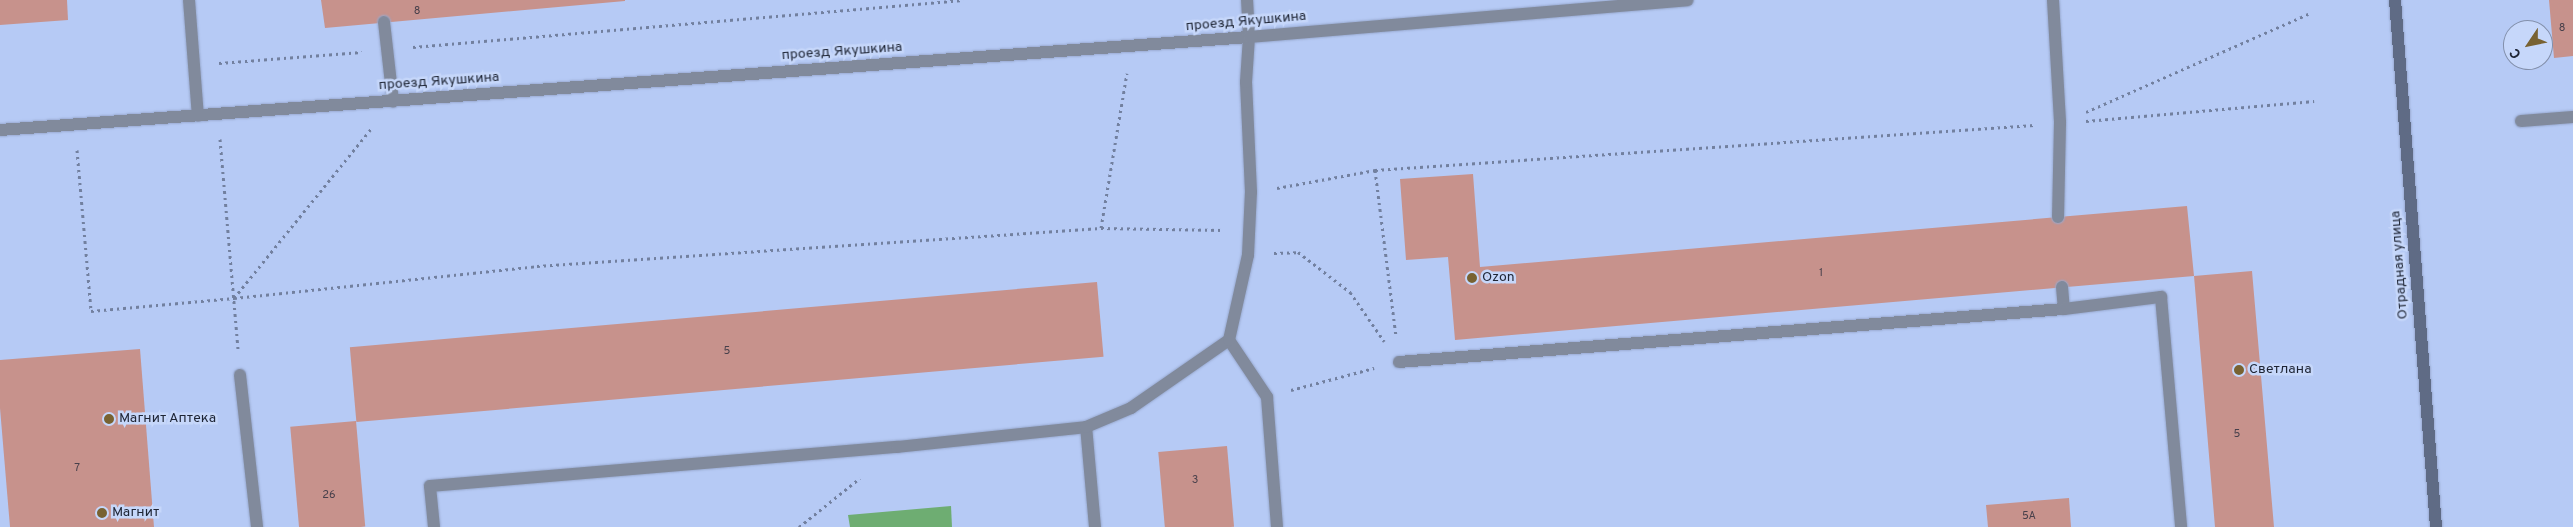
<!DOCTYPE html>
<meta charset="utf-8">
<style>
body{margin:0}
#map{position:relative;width:2573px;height:527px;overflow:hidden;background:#b6caf5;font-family:Overpass,sans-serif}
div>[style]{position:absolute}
.green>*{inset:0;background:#6ead72}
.building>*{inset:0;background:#c7928c;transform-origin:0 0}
.path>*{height:3px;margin-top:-1.5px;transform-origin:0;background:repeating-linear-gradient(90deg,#72809f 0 2.5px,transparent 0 6.5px)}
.roads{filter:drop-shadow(0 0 1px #98a9cf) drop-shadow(0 0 1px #98a9cf)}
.lane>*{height:12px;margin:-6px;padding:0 6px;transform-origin:6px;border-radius:6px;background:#818a9c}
.street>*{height:12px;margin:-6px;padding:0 6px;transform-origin:6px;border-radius:6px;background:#818a9c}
.secondary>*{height:12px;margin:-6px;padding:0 6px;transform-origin:6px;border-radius:6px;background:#5f6b85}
.dots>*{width:14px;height:14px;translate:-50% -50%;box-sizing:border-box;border:2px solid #c6d7fa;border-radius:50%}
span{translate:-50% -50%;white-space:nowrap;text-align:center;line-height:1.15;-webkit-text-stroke:5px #c6d7fa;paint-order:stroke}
.number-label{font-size:11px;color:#48404b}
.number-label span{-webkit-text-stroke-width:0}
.street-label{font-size:14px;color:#1e2535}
.poi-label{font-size:14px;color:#1e2535}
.left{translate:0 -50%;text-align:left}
.north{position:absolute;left:2503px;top:20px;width:50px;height:50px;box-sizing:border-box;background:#c6d7fa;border:1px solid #8390ab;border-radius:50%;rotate:236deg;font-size:14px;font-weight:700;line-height:20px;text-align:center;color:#1e2535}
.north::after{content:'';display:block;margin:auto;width:18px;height:22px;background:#786232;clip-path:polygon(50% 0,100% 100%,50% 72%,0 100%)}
</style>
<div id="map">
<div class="green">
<i style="clip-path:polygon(951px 506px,952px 527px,850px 527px,848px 515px)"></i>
</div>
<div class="building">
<i style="clip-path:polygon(0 0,67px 0,68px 20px,0 25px)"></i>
<i style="clip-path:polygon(321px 0,625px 0,625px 1px,325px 28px)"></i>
<i style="clip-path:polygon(2549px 0,2573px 0,2573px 56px,2554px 58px)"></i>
<i style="clip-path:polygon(1473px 174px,1480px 267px,2187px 206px,2194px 276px,2252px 271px,2274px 527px,2215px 527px,2194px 276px,1455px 340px,1448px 257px,1406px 260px,1400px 179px)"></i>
<i style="left:1097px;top:282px;width:75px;height:750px;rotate:85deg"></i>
<i style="clip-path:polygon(140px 349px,154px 527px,10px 527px,0 408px,0 360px)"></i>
<i style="left:356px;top:421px;width:106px;height:66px;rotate:85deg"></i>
<i style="left:1227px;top:446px;width:81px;height:69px;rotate:85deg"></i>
<i style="clip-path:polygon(2069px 498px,2071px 527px,1988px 527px,1986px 505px)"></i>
</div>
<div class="path">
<i style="left:413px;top:47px;width:552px;rotate:-4.88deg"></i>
<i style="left:219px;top:63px;width:143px;rotate:-4.4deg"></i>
<i style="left:2086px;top:112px;width:243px;rotate:-23.8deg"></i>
<i style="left:2086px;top:121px;width:229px;rotate:-5deg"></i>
<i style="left:220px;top:139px;width:211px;rotate:85.1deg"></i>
<i style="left:77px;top:150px;width:162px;rotate:85deg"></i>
<i style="left:91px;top:311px;width:144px;rotate:-5.2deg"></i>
<i style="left:234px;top:298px;width:218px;rotate:-51deg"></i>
<i style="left:1375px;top:170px;width:167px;rotate:82.8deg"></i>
<i style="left:1277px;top:188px;width:100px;rotate:-10.4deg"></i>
<i style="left:1375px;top:170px;width:662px;rotate:-3.9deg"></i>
<i style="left:1101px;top:228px;width:157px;rotate:-80.5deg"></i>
<i style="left:1274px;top:253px;width:24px;rotate:-2deg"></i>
<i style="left:1298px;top:252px;width:66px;rotate:37.6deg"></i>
<i style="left:1350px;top:292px;width:60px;rotate:55.2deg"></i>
<i style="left:234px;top:298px;width:305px;rotate:-6deg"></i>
<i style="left:537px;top:266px;width:565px;rotate:-3.85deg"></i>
<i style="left:1101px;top:228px;width:122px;rotate:0.9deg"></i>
<i style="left:1291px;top:390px;width:86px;rotate:-14.8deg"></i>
<i style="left:799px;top:527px;width:78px;rotate:-38.8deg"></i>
</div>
<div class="roads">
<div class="lane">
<i style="left:189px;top:0;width:116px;rotate:85.6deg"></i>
<i style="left:2053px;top:0;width:123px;rotate:86.7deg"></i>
<i style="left:2060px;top:123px;width:94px;rotate:91.2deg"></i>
<i style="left:384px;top:22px;width:80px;rotate:83.5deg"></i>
<i style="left:2521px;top:121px;width:52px;rotate:-4.4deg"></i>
<i style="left:2062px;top:287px;width:22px;rotate:85deg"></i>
<i style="left:1229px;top:340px;width:69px;rotate:56.3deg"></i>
<i style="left:1267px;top:397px;width:130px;rotate:85.6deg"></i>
<i style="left:1399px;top:362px;width:667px;rotate:-4.56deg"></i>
<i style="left:2064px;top:309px;width:98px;rotate:-7.1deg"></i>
<i style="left:2161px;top:297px;width:231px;rotate:85deg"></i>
<i style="left:240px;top:375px;width:153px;rotate:83.6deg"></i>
<i style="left:434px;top:527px;width:41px;rotate:-95.6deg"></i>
<i style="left:430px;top:486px;width:469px;rotate:-4.8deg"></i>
<i style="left:897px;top:447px;width:190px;rotate:-6deg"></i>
<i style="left:1095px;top:527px;width:100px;rotate:-95.1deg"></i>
<i style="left:1086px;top:427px;width:49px;rotate:-22.9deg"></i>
<i style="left:1131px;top:408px;width:119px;rotate:-34.8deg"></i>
<i style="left:1229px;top:340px;width:87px;rotate:-77.4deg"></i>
<i style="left:1248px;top:255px;width:63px;rotate:-87.3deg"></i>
<i style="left:1251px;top:192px;width:110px;rotate:-92.6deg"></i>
<i style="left:1246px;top:82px;width:45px;rotate:-86.2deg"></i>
<i style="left:1249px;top:37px;width:37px;rotate:-93deg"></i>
</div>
<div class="street">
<i style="left:0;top:130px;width:1252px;rotate:-4.26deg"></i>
<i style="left:1249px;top:37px;width:440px;rotate:-4.8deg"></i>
</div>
<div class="secondary">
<i style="left:2395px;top:0;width:529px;rotate:85.55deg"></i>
</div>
</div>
<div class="dots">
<i style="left:1472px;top:278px;background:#786232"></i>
<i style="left:2239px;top:370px;background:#786232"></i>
<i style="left:109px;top:419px;background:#786232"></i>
<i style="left:102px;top:513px;background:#786232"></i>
</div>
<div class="number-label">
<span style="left:417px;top:11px">8</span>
<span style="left:2562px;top:28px">8</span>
<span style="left:1821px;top:273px">1</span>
<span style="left:727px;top:351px">5</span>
<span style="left:2237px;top:434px">5</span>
<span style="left:77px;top:468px">7</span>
<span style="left:1195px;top:480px">3</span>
<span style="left:329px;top:495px">26</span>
<span style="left:2029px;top:516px">5А</span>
</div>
<div class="street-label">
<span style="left:1246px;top:22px;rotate:-5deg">проезд Якушкина</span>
<span style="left:842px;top:52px;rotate:-4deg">проезд Якушкина</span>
<span style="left:439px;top:82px;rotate:-4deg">проезд Якушкина</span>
<span style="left:2400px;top:265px;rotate:-94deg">Отрадная улица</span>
</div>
<div class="poi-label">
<span class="left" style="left:1482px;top:278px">Ozon</span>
<span class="left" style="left:2249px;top:370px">Светлана</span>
<span class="left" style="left:119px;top:419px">Магнит Аптека</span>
<span class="left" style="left:112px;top:513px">Магнит</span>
</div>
<div class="north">С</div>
</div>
